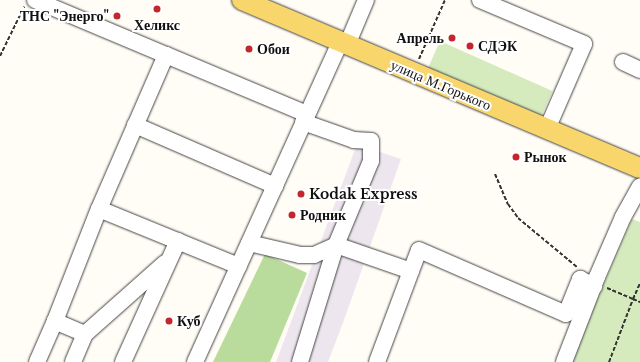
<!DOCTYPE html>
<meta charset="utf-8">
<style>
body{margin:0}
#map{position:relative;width:640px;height:362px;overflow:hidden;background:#fffdf5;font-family:"Libre Baskerville",serif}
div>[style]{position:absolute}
.industrial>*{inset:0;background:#eee6ef}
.green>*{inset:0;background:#d5ebbd;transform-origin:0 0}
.forest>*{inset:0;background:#b9dc9c}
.path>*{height:2px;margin-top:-1px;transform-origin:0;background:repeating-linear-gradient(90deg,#333 0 4px,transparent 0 6px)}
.roads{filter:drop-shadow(0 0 1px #444) drop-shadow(0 0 1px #444)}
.minor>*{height:16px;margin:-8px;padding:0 8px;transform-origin:8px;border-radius:8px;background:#fff}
.major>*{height:20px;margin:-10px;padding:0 10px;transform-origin:10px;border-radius:10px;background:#f9d66b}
.dots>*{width:11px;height:11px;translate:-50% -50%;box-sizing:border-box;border:2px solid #fff;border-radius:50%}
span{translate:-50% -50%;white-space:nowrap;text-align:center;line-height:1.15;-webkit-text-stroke:4px #fff;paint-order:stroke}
.poi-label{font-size:14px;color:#111;font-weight:700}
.right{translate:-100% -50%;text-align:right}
.left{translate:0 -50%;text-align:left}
.street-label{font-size:14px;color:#111}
</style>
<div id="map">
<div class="industrial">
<i style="clip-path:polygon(357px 144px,401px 159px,344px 320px,328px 362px,276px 362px)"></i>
</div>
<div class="green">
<i style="left:440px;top:41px;width:123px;height:30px;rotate:24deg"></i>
<i style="clip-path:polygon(632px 219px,640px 222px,640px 362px,570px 362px)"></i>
</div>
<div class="forest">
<i style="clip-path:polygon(265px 254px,307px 273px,270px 362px,213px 362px)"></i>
</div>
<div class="path">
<i style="left:0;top:56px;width:55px;rotate:-63.9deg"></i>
<i style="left:419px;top:59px;width:64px;rotate:-66.2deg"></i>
<i style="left:495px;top:174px;width:33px;rotate:67deg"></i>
<i style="left:508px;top:204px;width:17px;rotate:54deg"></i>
<i style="left:518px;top:218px;width:77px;rotate:39.7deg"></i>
<i style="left:607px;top:288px;width:28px;rotate:23deg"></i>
<i style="left:633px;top:299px;width:17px;rotate:-66deg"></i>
<i style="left:609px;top:362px;width:67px;rotate:-69.1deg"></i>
<i style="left:633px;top:299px;width:8px;rotate:23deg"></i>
</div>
<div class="roads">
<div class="minor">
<i style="left:35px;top:0;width:142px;rotate:22.8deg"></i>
<i style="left:480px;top:0;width:113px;rotate:22.9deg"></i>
<i style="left:584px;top:44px;width:93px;rotate:113.5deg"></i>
<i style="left:347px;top:45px;width:49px;rotate:-67.1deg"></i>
<i style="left:623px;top:62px;width:19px;rotate:25deg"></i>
<i style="left:135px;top:125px;width:153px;rotate:23.5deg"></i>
<i style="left:99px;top:209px;width:151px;rotate:22.2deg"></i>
<i style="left:249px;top:243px;width:52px;rotate:13.2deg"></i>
<i style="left:300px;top:255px;width:14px"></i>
<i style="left:314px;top:255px;width:24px;rotate:-24deg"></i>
<i style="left:336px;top:245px;width:79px;rotate:19.1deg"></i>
<i style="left:411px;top:271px;width:97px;rotate:110.5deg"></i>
<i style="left:411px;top:271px;width:22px;rotate:-69deg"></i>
<i style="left:419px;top:250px;width:160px;rotate:23.5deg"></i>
<i style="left:566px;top:314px;width:38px;rotate:-68deg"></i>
<i style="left:580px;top:279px;width:16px;rotate:27deg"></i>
<i style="left:85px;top:334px;width:107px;rotate:-41.6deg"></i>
<i style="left:37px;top:362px;width:45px;rotate:-66.3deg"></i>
<i style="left:73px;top:362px;width:30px;rotate:-67deg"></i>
<i style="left:85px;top:334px;width:33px;rotate:-157deg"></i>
<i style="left:55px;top:321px;width:120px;rotate:-68.6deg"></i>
<i style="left:99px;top:209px;width:168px;rotate:-66.5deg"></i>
<i style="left:166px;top:55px;width:153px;rotate:22.7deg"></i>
<i style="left:123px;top:362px;width:133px;rotate:-65.6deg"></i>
<i style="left:195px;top:362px;width:351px;rotate:-65.6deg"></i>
<i style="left:300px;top:362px;width:122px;rotate:-72.9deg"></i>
<i style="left:336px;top:245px;width:91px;rotate:-67.4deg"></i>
<i style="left:371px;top:161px;width:20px;rotate:-90deg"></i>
<i style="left:371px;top:141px;width:17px;rotate:-177deg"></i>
<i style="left:354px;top:140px;width:54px;rotate:-160.6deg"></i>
<i style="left:564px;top:362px;width:91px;rotate:-68.8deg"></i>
<i style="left:597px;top:277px;width:65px;rotate:-66.6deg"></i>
<i style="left:623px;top:217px;width:35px;rotate:-61deg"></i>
</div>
<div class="major">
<i style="left:242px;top:0;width:432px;rotate:22.9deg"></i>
</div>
</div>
<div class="dots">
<i style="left:157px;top:9px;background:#c4262e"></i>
<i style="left:117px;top:16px;background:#c4262e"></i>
<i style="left:452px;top:38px;background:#c4262e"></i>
<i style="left:470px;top:46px;background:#c4262e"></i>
<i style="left:249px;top:49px;background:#c4262e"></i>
<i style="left:516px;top:157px;background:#c4262e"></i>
<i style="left:301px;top:194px;background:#c4262e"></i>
<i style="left:292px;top:215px;background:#c4262e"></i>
<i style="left:169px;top:321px;background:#c4262e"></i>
</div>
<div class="poi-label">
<span class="right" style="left:109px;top:16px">ТНС "Энерго"</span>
<span style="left:157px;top:25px">Хеликс</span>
<span class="right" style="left:444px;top:38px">Апрель</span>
<span class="left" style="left:478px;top:46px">СДЭК</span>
<span class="left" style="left:257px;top:49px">Обои</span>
<span class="left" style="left:524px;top:157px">Рынок</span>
<span class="left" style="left:309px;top:194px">Kodak Express</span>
<span class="left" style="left:300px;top:215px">Родник</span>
<span class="left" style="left:177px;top:321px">Куб</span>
</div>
<div class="street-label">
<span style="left:441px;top:85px;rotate:23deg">улица М.Горького</span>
</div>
</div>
